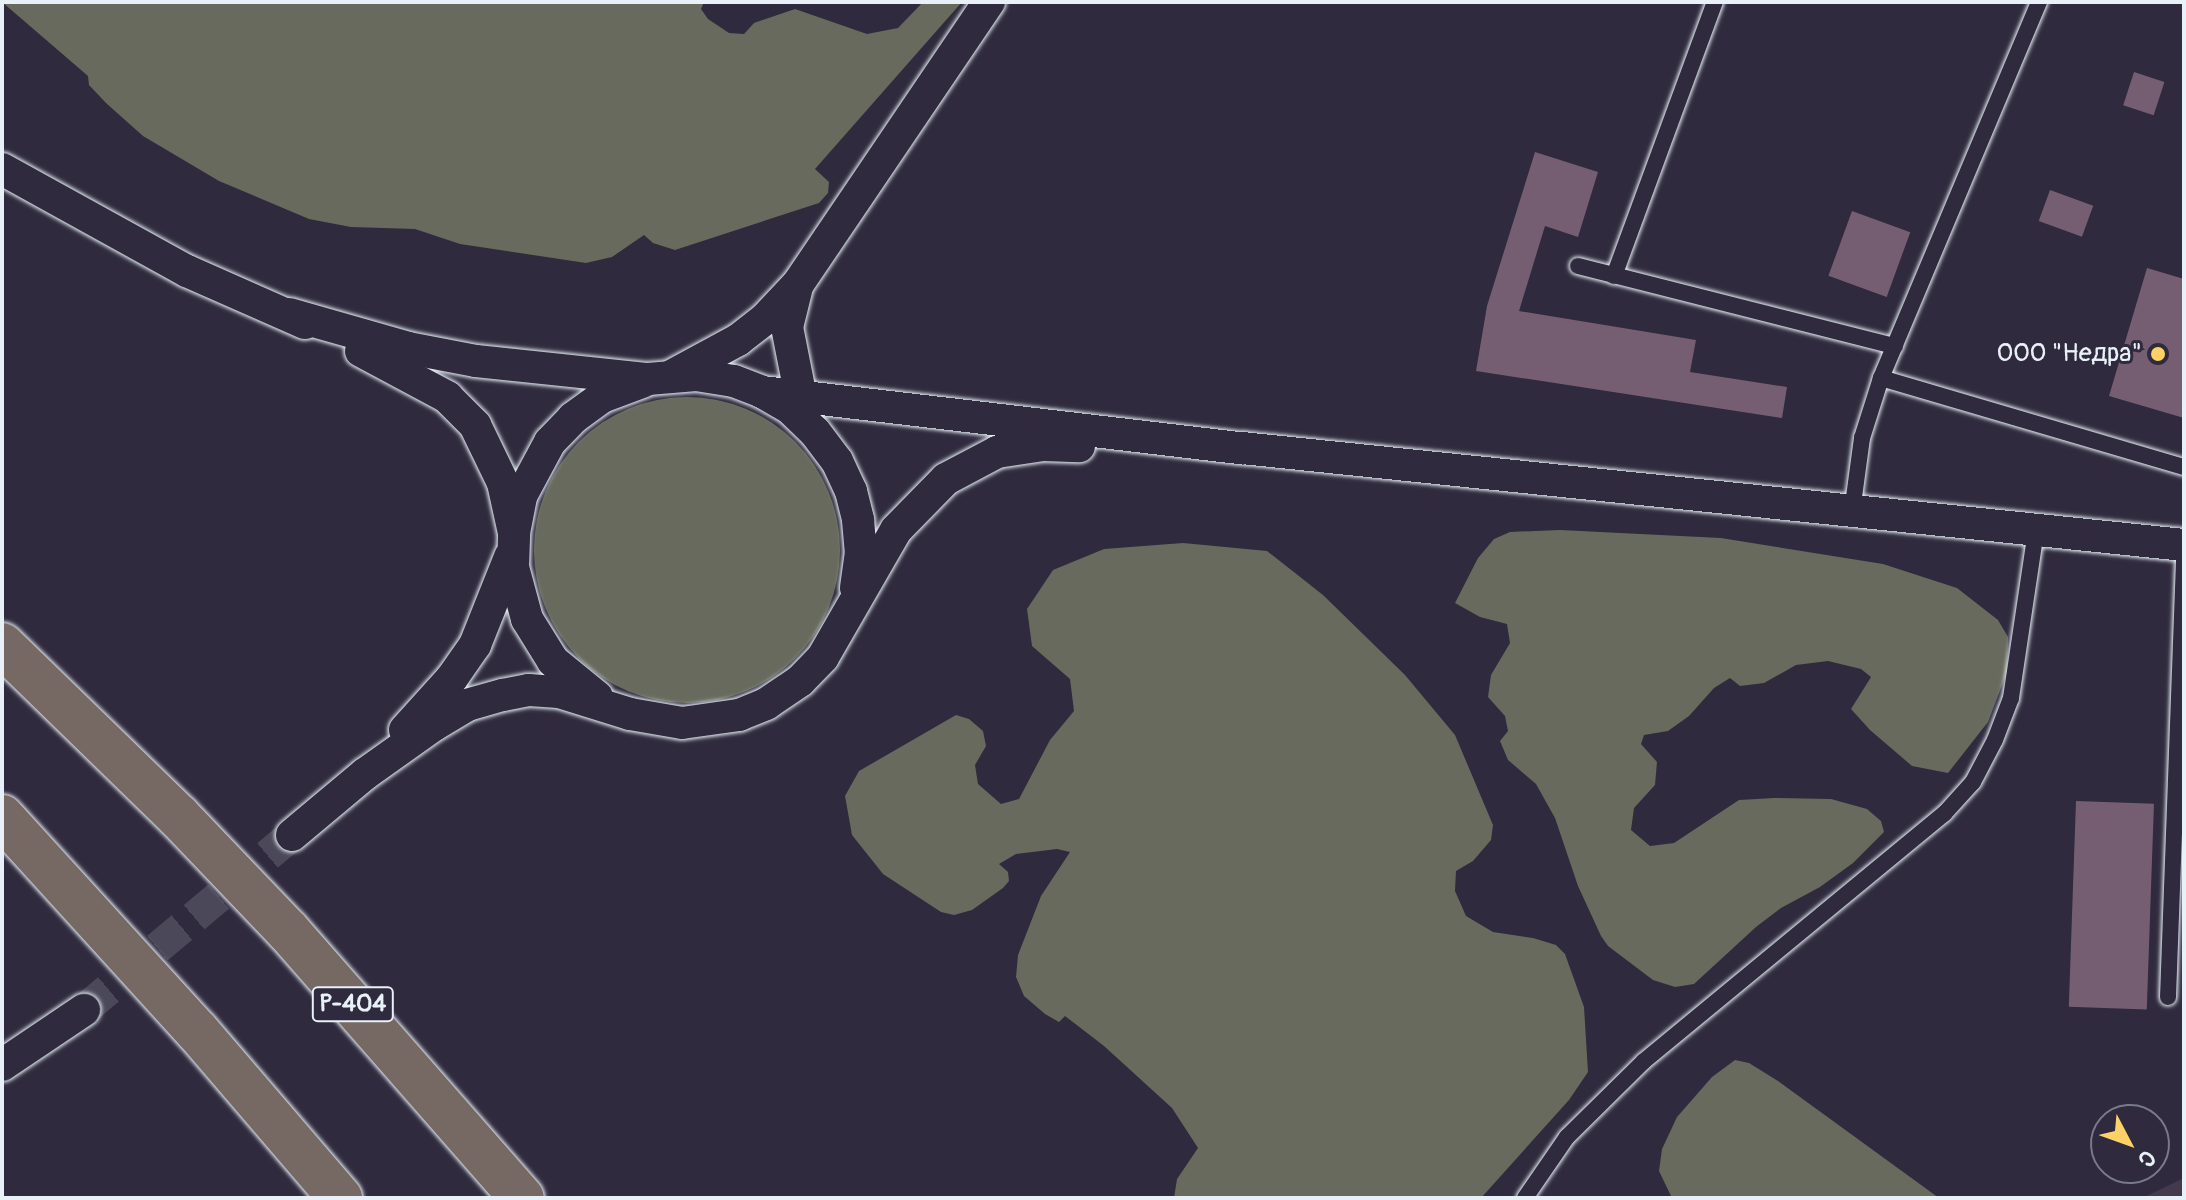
<!DOCTYPE html>
<meta charset="utf-8">
<style>
body{margin:0}
#map{position:relative;width:2186px;height:1200px;overflow:hidden;background:#2f2a3d;font-family:Pangolin,sans-serif}
div>[style]{position:absolute}
.built>*{inset:0;background:#443a4d}
.green>*{inset:0;background:#676a5c}
.round{border-radius:50%}
.building>*{inset:0;background:#765e72;transform-origin:0 0}
.minor-tunnel>*{height:32px;margin-top:-16px;transform-origin:0;background:repeating-linear-gradient(90deg,#4b4859 0 32px,transparent 0 48px)}
.roads{filter:drop-shadow(0 0 2px #e8f1f8) drop-shadow(0 0 2px #e8f1f8)}
.service>*{height:16px;margin:-8px;padding:0 8px;transform-origin:8px;border-radius:8px;background:#2f2a3d}
.minor>*{height:32px;margin:-16px;padding:0 16px;transform-origin:16px;border-radius:16px;background:#2f2a3d}
.trunk>*{height:44px;margin:-22px;padding:0 22px;transform-origin:22px;border-radius:22px;background:#766964}
.dots>*{width:22px;height:22px;translate:-50% -50%;box-sizing:border-box;border:4px solid #2f2a3d;border-radius:50%}
span{translate:-50% -50%;white-space:nowrap;text-align:center;line-height:1.15;-webkit-text-stroke:6px #2f2a3d;paint-order:stroke}
.shield-label span{padding:2px 6px;background:#2f2a3d;border:2px solid;border-radius:6px;-webkit-text-stroke-width:0}
.shield-label{font-size:24px;color:#e8f1f8;font-weight:700}
.poi-label{font-size:26px;color:#e8f1f8}
.right{translate:-100% -50%;text-align:right}
.frame{position:absolute;inset:0;border:4px solid #e8f1f8;pointer-events:none}
.north{position:absolute;left:2090px;top:1104px;width:80px;height:80px;box-sizing:border-box;background:#2f2a3d;border:2px solid #797a88;border-radius:50%;rotate:131deg;font-size:22px;font-weight:700;line-height:32px;text-align:center;color:#e8f1f8}
.north::after{content:'';display:block;margin:auto;width:28px;height:36px;background:#ffd166;clip-path:polygon(50% 0,100% 100%,50% 72%,0 100%)}
</style>
<div id="map">
<div class="built">
<i style="clip-path:polygon(2184px 1178px,2184px 1198px,2142px 1198px)"></i>
</div>
<div class="green">
<i style="clip-path:polygon(2px 2px,704px 2px,701px 9px,708px 19px,729px 33px,744px 34px,754px 23px,795px 9px,867px 34px,898px 28px,923px 2px,962px 2px,815px 169px,829px 182px,828px 193px,819px 203px,675px 250px,653px 243px,644px 235px,612px 257px,586px 263px,460px 244px,415px 229px,351px 227px,309px 219px,219px 181px,143px 136px,106px 103px,89px 85px,88px 76px)"></i>
<i class="round" style="left:534px;top:397px;width:306px;height:306px"></i>
<i style="clip-path:polygon(1560px 530px,1721px 538px,1883px 564px,1957px 588px,1998px 620px,2008px 637px,2007px 672px,1988px 722px,1948px 773px,1912px 766px,1870px 730px,1851px 709px,1871px 677px,1861px 669px,1828px 661px,1796px 665px,1764px 683px,1740px 686px,1730px 678px,1714px 688px,1689px 716px,1668px 731px,1644px 735px,1641px 744px,1657px 762px,1655px 785px,1634px 808px,1631px 830px,1650px 846px,1674px 843px,1739px 800px,1774px 798px,1831px 799px,1867px 809px,1881px 821px,1884px 832px,1853px 863px,1820px 887px,1781px 908px,1756px 927px,1694px 984px,1675px 987px,1653px 980px,1608px 946px,1601px 936px,1578px 886px,1555px 818px,1536px 784px,1508px 760px,1500px 741px,1508px 731px,1505px 716px,1488px 697px,1491px 675px,1510px 643px,1507px 624px,1480px 617px,1455px 603px,1478px 558px,1494px 539px,1510px 532px)"></i>
<i style="clip-path:polygon(1183px 543px,1267px 551px,1323px 595px,1405px 675px,1455px 735px,1493px 825px,1491px 840px,1473px 861px,1456px 871px,1455px 891px,1466px 916px,1493px 932px,1533px 938px,1556px 945px,1565px 954px,1584px 1007px,1588px 1072px,1569px 1100px,1481px 1198px,1174px 1198px,1177px 1179px,1198px 1148px,1172px 1108px,1104px 1046px,1065px 1016px,1059px 1022px,1045px 1014px,1024px 996px,1016px 977px,1018px 955px,1041px 896px,1070px 852px,1057px 849px,1016px 854px,999px 864px,1008px 872px,1009px 881px,1003px 888px,972px 910px,954px 915px,941px 912px,883px 874px,852px 835px,845px 796px,859px 771px,956px 715px,969px 719px,983px 731px,986px 746px,975px 765px,978px 784px,1001px 804px,1019px 799px,1050px 740px,1074px 711px,1070px 679px,1032px 646px,1027px 609px,1053px 570px,1104px 549px)"></i>
<i style="clip-path:polygon(1735px 1060px,1749px 1063px,1778px 1081px,1939px 1198px,1672px 1198px,1659px 1171px,1662px 1149px,1677px 1117px,1712px 1077px)"></i>
</div>
<div class="building">
<i style="left:2134px;top:72px;width:32px;height:35px;rotate:18deg"></i>
<i style="clip-path:polygon(1535px 152px,1598px 172px,1578px 237px,1545px 226px,1519px 311px,1696px 340px,1690px 372px,1787px 387px,1782px 418px,1476px 371px,1487px 306px)"></i>
<i style="left:2050px;top:190px;width:46px;height:33px;rotate:20deg"></i>
<i style="left:1852px;top:211px;width:62px;height:69px;rotate:20deg"></i>
<i style="clip-path:polygon(2147px 268px,2184px 279px,2184px 418px,2109px 396px)"></i>
<i style="left:2076px;top:801px;width:78px;height:206px;rotate:2deg"></i>
</div>
<div class="minor-tunnel">
<i style="left:84px;top:1010px;width:272px;rotate:-40.1deg"></i>
</div>
<div class="roads">
<div class="service">
<i style="left:1578px;top:266px;width:327px;rotate:14.2deg"></i>
<i style="left:1614px;top:276px;width:292px;rotate:-69.8deg"></i>
<i style="left:1881px;top:378px;width:408px;rotate:-67.2deg"></i>
<i style="left:1852px;top:512px;width:75px;rotate:-82.3deg"></i>
<i style="left:1862px;top:438px;width:63px;rotate:-72.4deg"></i>
<i style="left:1881px;top:378px;width:315px;rotate:16.4deg"></i>
<i style="left:2168px;top:997px;width:438px;rotate:-87.9deg"></i>
<i style="left:1525px;top:1198px;width:74px;rotate:-55.5deg"></i>
<i style="left:1567px;top:1137px;width:108px;rotate:-44.6deg"></i>
<i style="left:1644px;top:1061px;width:389px;rotate:-39.5deg"></i>
<i style="left:1944px;top:814px;width:43px;rotate:-47.8deg"></i>
<i style="left:1973px;top:782px;width:47px;rotate:-62.4deg"></i>
<i style="left:1995px;top:740px;width:45px;rotate:-69.1deg"></i>
<i style="left:2011px;top:698px;width:169px;rotate:-81.5deg"></i>
</div>
<div class="minor">
<i style="left:2px;top:169px;width:211px;rotate:28.9deg"></i>
<i style="left:187px;top:271px;width:129px;rotate:23.8deg"></i>
<i style="left:797px;top:287px;width:41px;rotate:104deg"></i>
<i style="left:787px;top:327px;width:88px;rotate:78.8deg"></i>
<i style="left:289px;top:314px;width:124px;rotate:15.9deg"></i>
<i style="left:408px;top:348px;width:69px;rotate:10.8deg"></i>
<i style="left:476px;top:361px;width:173px;rotate:6deg"></i>
<i style="left:648px;top:379px;width:48px;rotate:-4.8deg"></i>
<i style="left:696px;top:375px;width:38px;rotate:9deg"></i>
<i style="left:734px;top:381px;width:30px;rotate:21deg"></i>
<i style="left:762px;top:392px;width:34px;rotate:30deg"></i>
<i style="left:791px;top:409px;width:33px;rotate:44deg"></i>
<i style="left:815px;top:432px;width:36px;rotate:53deg"></i>
<i style="left:837px;top:461px;width:33px;rotate:65deg"></i>
<i style="left:851px;top:491px;width:30px;rotate:76deg"></i>
<i style="left:858px;top:520px;width:32px;rotate:85deg"></i>
<i style="left:861px;top:552px;width:36px;rotate:98deg"></i>
<i style="left:361px;top:351px;width:98px;rotate:28.1deg"></i>
<i style="left:447px;top:397px;width:40px;rotate:45deg"></i>
<i style="left:475px;top:425px;width:64px;rotate:64.2deg"></i>
<i style="left:503px;top:483px;width:51px;rotate:77.6deg"></i>
<i style="left:673px;top:375px;width:74px;rotate:-28.3deg"></i>
<i style="left:738px;top:340px;width:34px;rotate:-38deg"></i>
<i style="left:765px;top:319px;width:48px;rotate:-46.7deg"></i>
<i style="left:798px;top:284px;width:341px;rotate:-55.9deg"></i>
<i style="left:762px;top:392px;width:483px;rotate:6.7deg"></i>
<i style="left:1242px;top:448px;width:947px;rotate:5.88deg"></i>
<i style="left:597px;top:697px;width:57px;rotate:-140.7deg"></i>
<i style="left:553px;top:661px;width:49px;rotate:-121.8deg"></i>
<i style="left:527px;top:619px;width:54px;rotate:-105.1deg"></i>
<i style="left:513px;top:567px;width:34px;rotate:-88deg"></i>
<i style="left:514px;top:533px;width:38px;rotate:-79deg"></i>
<i style="left:521px;top:496px;width:61px;rotate:-61.8deg"></i>
<i style="left:550px;top:442px;width:33px;rotate:-46deg"></i>
<i style="left:573px;top:418px;width:36px;rotate:-36deg"></i>
<i style="left:602px;top:397px;width:43px;rotate:-20.6deg"></i>
<i style="left:405px;top:730px;width:70px;rotate:-47.9deg"></i>
<i style="left:452px;top:678px;width:40px;rotate:-55.1deg"></i>
<i style="left:475px;top:645px;width:95px;rotate:-68.3deg"></i>
<i style="left:292px;top:835px;width:95px;rotate:-39.9deg"></i>
<i style="left:365px;top:774px;width:85px;rotate:-35.4deg"></i>
<i style="left:434px;top:725px;width:39px;rotate:-31deg"></i>
<i style="left:467px;top:705px;width:37px;rotate:-16deg"></i>
<i style="left:503px;top:695px;width:26px;rotate:-11deg"></i>
<i style="left:529px;top:690px;width:30px;rotate:4deg"></i>
<i style="left:559px;top:692px;width:74px;rotate:17.2deg"></i>
<i style="left:630px;top:714px;width:53px;rotate:9.8deg"></i>
<i style="left:682px;top:723px;width:58px;rotate:-8deg"></i>
<i style="left:739px;top:715px;width:29px;rotate:-22deg"></i>
<i style="left:766px;top:704px;width:41px;rotate:-34.1deg"></i>
<i style="left:800px;top:681px;width:33px;rotate:-46deg"></i>
<i style="left:823px;top:657px;width:146px;rotate:-60.1deg"></i>
<i style="left:896px;top:530px;width:71px;rotate:-45.6deg"></i>
<i style="left:946px;top:479px;width:58px;rotate:-27.9deg"></i>
<i style="left:997px;top:452px;width:47px;rotate:-8.7deg"></i>
<i style="left:1043px;top:445px;width:36px;rotate:2deg"></i>
<i style="left:2px;top:1065px;width:99px;rotate:-33.9deg"></i>
</div>
<div class="trunk">
<i style="left:2px;top:645px;width:245px;rotate:44.2deg"></i>
<i style="left:178px;top:816px;width:159px;rotate:46.3deg"></i>
<i style="left:288px;top:931px;width:355px;rotate:48.8deg"></i>
<i style="left:2px;top:817px;width:290px;rotate:47.7deg"></i>
<i style="left:197px;top:1031px;width:220px;rotate:49.4deg"></i>
</div>
</div>
<div class="dots">
<i style="left:2158px;top:354px;background:#ffd166"></i>
</div>
<div class="shield-label">
<span style="left:353px;top:1004px">Р-404</span>
</div>
<div class="poi-label">
<span class="right" style="left:2142px;top:354px">ООО "Недра"</span>
</div>
<div class="frame"></div>
<div class="north">С</div>
</div>
